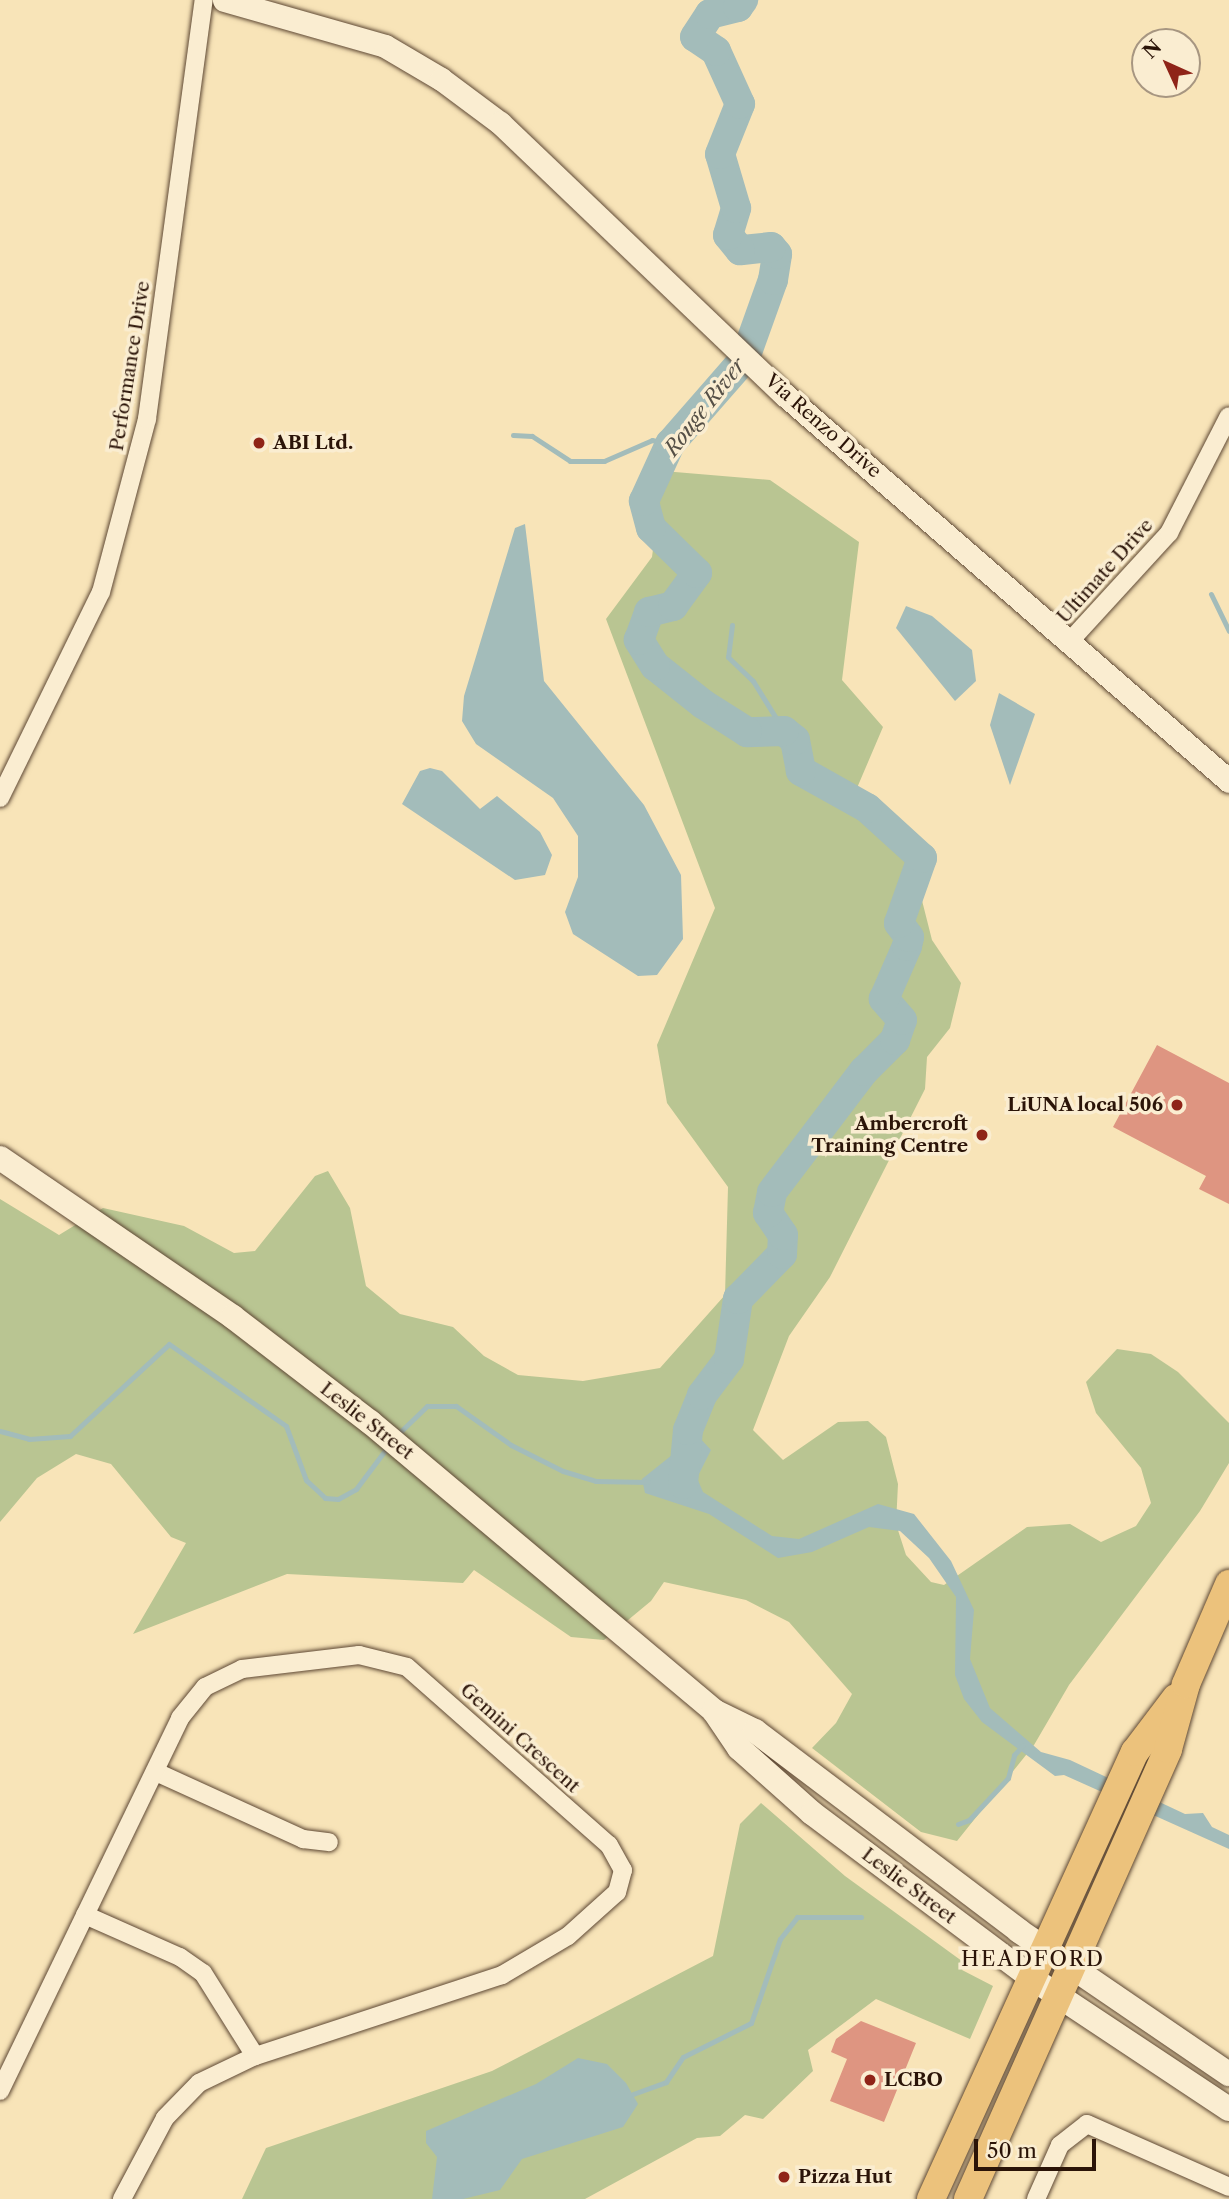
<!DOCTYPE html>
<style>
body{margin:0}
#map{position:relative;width:1229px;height:2199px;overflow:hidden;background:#f8e4b8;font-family:"Libre Caslon Text",serif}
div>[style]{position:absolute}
.green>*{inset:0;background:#b9c592}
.water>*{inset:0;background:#a3bcba}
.stream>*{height:5px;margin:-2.5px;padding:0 2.5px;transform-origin:2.5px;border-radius:2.5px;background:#a3bcba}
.river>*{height:30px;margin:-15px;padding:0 15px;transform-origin:15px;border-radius:15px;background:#a3bcba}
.building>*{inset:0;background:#de9581}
.roads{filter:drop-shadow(0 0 2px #5e4834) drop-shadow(0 0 2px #5e4834)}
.minor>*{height:18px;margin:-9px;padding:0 9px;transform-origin:9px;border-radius:9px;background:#faedd1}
.tertiary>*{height:23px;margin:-11.5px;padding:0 11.5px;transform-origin:11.5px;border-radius:11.5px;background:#faedd1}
.secondary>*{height:24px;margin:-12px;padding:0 12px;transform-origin:12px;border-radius:12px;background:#faedd1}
.primary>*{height:28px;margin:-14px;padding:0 14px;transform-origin:14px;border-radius:14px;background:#ecc27c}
.dots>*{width:19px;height:19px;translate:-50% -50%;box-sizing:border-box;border:4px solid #faedd1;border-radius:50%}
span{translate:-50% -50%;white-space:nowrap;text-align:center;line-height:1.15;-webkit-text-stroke:7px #faedd1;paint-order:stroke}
.street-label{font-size:19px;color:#2b1408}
.poi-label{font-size:19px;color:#2b1408;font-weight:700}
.left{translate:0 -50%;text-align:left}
.right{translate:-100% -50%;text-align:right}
.water-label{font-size:21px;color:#554f46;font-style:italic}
.neighbourhood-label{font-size:21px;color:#2b1408;letter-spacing:2px}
.north{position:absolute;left:1131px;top:28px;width:70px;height:70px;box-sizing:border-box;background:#faedd1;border:2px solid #a79681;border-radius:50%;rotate:315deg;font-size:19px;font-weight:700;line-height:28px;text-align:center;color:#2b1408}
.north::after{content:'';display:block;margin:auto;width:24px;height:32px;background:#8f2418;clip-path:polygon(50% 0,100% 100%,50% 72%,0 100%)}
.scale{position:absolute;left:974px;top:2139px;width:122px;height:32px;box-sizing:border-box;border:4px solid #2b1408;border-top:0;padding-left:9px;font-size:21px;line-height:24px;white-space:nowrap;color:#2b1408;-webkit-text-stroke:5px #faedd1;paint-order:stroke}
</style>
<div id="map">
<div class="green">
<i style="clip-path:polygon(663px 471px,770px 480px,859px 542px,842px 680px,883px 727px,851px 802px,910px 853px,932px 940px,961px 983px,950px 1028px,927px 1057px,925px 1089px,830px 1277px,789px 1336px,753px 1430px,783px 1460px,838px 1422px,868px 1421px,886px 1437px,898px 1484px,896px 1524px,906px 1555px,931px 1582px,944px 1585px,1027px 1527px,1070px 1524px,1101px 1542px,1136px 1526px,1151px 1503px,1141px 1468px,1096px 1413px,1086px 1382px,1117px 1349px,1151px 1354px,1178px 1372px,1229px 1423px,1229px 1463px,1200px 1511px,1069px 1685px,1034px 1745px,957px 1841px,921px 1832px,812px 1748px,836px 1723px,852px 1694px,789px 1622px,746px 1600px,664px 1582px,651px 1601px,604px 1640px,571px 1637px,474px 1570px,463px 1583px,287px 1574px,133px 1634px,186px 1543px,171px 1537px,111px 1464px,76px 1454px,37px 1478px,0 1522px,0 1199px,59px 1235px,103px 1208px,184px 1226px,234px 1253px,255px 1251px,315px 1176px,328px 1171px,350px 1208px,366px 1286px,400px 1314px,453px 1327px,484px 1356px,518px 1375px,583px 1381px,660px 1368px,725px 1295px,728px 1187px,667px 1103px,657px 1045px,715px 908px,606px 619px,652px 557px)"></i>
<i style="clip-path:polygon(761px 1803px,845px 1876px,966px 1964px,962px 1970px,993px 1986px,970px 2039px,876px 1999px,808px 2050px,813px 2071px,763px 2119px,745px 2115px,720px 2136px,697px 2138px,585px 2199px,242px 2199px,266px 2148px,492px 2071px,713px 1956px,740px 1824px)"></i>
</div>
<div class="water">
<i style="clip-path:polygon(525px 524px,544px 681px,644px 805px,681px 875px,683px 939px,657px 975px,638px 976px,573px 934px,565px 912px,578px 877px,578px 836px,553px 798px,476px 744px,462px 721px,464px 696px,515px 528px)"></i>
<i style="clip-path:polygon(906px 606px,932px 616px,972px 650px,976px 681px,955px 701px,896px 628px)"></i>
<i style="clip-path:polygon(999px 693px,1035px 714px,1010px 785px,990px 725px)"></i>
<i style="clip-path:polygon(430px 768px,442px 771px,480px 809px,497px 796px,540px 832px,552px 855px,545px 875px,515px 880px,402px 804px,420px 771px)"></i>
<i style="clip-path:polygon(697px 1435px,711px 1450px,697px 1478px,703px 1492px,772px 1536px,799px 1539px,878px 1504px,914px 1514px,951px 1561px,974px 1610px,970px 1659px,990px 1708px,1041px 1752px,1070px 1760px,1185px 1814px,1203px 1813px,1212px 1827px,1229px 1835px,1229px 1849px,1064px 1775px,1055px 1776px,982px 1722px,964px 1699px,955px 1675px,956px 1597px,929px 1558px,900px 1531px,869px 1527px,812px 1552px,778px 1558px,709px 1514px,645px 1493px,642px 1479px)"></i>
<i style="clip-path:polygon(578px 2058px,607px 2064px,626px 2083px,638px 2104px,623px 2127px,522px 2159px,500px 2190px,463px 2199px,432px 2199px,437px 2157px,426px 2143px,426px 2131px,536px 2084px)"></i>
</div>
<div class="stream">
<i style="left:513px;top:435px;width:19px;rotate:3deg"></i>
<i style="left:532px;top:436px;width:45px;rotate:33.3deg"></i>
<i style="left:570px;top:461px;width:34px"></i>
<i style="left:604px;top:461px;width:52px;rotate:-23.6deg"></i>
<i style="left:652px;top:440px;width:18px;rotate:13deg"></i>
<i style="left:1211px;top:594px;width:41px;rotate:64.1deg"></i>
<i style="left:732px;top:625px;width:32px;rotate:97deg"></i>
<i style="left:728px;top:657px;width:35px;rotate:44deg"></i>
<i style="left:753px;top:681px;width:59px;rotate:58.2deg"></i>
<i style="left:0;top:1431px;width:30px;rotate:15deg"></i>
<i style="left:29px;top:1439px;width:41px;rotate:-4.2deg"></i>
<i style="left:70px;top:1436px;width:135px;rotate:-42.9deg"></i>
<i style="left:169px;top:1344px;width:143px;rotate:35deg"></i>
<i style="left:286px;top:1426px;width:58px;rotate:69.7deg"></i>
<i style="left:306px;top:1480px;width:26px;rotate:43deg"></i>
<i style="left:325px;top:1498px;width:13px;rotate:4deg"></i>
<i style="left:338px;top:1499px;width:21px;rotate:-29deg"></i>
<i style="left:356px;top:1489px;width:55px;rotate:-53.1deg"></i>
<i style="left:397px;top:1435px;width:42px;rotate:-44deg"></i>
<i style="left:427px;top:1406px;width:29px"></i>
<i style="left:456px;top:1406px;width:67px;rotate:35.3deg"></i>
<i style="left:511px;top:1445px;width:58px;rotate:26.6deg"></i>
<i style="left:563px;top:1471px;width:34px;rotate:17deg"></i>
<i style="left:596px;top:1481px;width:52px;rotate:1.1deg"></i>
<i style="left:958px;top:1824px;width:12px;rotate:-20deg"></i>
<i style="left:969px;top:1820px;width:57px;rotate:-47.1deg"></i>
<i style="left:1008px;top:1778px;width:24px;rotate:-75deg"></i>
<i style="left:1014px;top:1755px;width:13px;rotate:-48deg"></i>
<i style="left:633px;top:2094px;width:35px;rotate:-20deg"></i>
<i style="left:666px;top:2082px;width:30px;rotate:-56deg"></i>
<i style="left:683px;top:2057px;width:76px;rotate:-26.6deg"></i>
<i style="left:751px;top:2023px;width:89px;rotate:-71deg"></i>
<i style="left:780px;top:1939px;width:28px;rotate:-52deg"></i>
<i style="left:797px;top:1917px;width:64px"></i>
</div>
<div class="river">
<i style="left:683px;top:1484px;width:54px;rotate:-84.7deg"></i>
<i style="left:688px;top:1430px;width:38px;rotate:-68deg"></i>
<i style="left:702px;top:1395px;width:45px;rotate:-53.1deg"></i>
<i style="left:729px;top:1359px;width:61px;rotate:-81.5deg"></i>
<i style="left:738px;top:1299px;width:63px;rotate:-45.6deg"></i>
<i style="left:782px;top:1254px;width:19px;rotate:-87deg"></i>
<i style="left:783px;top:1235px;width:27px;rotate:-124deg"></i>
<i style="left:768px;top:1213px;width:21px;rotate:-79deg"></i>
<i style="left:772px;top:1192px;width:152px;rotate:-52.8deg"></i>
<i style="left:864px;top:1071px;width:44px;rotate:-45deg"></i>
<i style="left:895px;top:1040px;width:21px;rotate:-71deg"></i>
<i style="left:902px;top:1020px;width:28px;rotate:-131deg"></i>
<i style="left:884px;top:999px;width:58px;rotate:-66.5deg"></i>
<i style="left:907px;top:946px;width:9px;rotate:-77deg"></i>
<i style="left:909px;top:937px;width:17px;rotate:-126deg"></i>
<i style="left:899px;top:923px;width:69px;rotate:-70.5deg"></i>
<i style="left:922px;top:858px;width:74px;rotate:-137.7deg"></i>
<i style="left:867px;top:808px;width:76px;rotate:-150.7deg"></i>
<i style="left:801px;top:771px;width:32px;rotate:-101deg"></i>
<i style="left:795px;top:740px;width:14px;rotate:-141deg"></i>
<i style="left:784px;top:731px;width:37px;rotate:178deg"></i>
<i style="left:747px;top:732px;width:52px;rotate:-147.5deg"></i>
<i style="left:703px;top:704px;width:61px;rotate:-141.6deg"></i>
<i style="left:655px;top:666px;width:31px;rotate:-122deg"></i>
<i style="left:639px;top:640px;width:30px;rotate:-70deg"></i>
<i style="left:649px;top:612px;width:25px;rotate:-14deg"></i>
<i style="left:673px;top:606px;width:41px;rotate:-54deg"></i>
<i style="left:697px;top:573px;width:64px;rotate:-135.6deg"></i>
<i style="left:651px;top:528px;width:28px;rotate:-105deg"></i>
<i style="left:644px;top:501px;width:63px;rotate:-65.5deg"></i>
<i style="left:670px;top:444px;width:114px;rotate:-48.9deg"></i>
<i style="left:745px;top:358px;width:83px;rotate:-70.3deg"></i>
<i style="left:773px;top:280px;width:26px;rotate:-81deg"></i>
<i style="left:777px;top:254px;width:9px;rotate:-131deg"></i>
<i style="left:771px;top:247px;width:31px;rotate:174deg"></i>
<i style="left:740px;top:250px;width:19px;rotate:-129deg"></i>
<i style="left:728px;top:235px;width:28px;rotate:-73deg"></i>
<i style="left:736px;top:208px;width:56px;rotate:-106.5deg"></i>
<i style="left:720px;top:154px;width:54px;rotate:-68.2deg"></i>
<i style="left:740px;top:104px;width:58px;rotate:-114.4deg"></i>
<i style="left:716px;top:51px;width:25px;rotate:-146deg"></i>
<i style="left:695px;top:37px;width:27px;rotate:-57deg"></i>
<i style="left:710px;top:14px;width:29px;rotate:-14deg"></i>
<i style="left:738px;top:7px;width:9px;rotate:-54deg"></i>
</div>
<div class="building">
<i style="clip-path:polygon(1157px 1045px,1229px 1083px,1229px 1204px,1199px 1189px,1206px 1176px,1113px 1127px)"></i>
<i style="clip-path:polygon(861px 2021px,916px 2043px,884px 2122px,830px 2101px,847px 2059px,831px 2052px,836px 2039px)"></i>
</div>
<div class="roads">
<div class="minor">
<i style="left:1070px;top:641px;width:147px;rotate:-47.5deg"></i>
<i style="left:1169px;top:533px;width:131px;rotate:-62.9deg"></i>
<i style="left:0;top:798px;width:229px;rotate:-63.9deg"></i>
<i style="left:101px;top:592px;width:179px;rotate:-75.1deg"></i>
<i style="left:147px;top:419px;width:423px;rotate:-82.3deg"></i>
<i style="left:156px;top:1772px;width:162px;rotate:24.5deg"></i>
<i style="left:303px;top:1839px;width:26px;rotate:7deg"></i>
<i style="left:85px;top:1915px;width:104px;rotate:23.9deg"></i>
<i style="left:180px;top:1957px;width:28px;rotate:35deg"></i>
<i style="left:203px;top:1973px;width:98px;rotate:57.9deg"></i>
<i style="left:0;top:2091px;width:414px;rotate:-64.2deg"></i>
<i style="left:180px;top:1718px;width:40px;rotate:-51deg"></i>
<i style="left:205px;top:1687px;width:41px;rotate:-25.9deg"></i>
<i style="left:242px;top:1669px;width:118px;rotate:-6.8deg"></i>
<i style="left:359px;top:1655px;width:49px;rotate:14deg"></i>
<i style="left:407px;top:1667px;width:269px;rotate:41.4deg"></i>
<i style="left:609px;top:1845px;width:29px;rotate:61deg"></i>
<i style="left:623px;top:1870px;width:23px;rotate:105deg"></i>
<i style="left:617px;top:1892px;width:66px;rotate:138.1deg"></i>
<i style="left:568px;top:1936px;width:77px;rotate:149.4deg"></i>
<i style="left:502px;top:1975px;width:260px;rotate:161.8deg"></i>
<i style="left:255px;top:2056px;width:62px;rotate:154.3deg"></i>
<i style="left:199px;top:2083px;width:49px;rotate:134.2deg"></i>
<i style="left:165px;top:2118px;width:92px;rotate:118deg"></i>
<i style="left:1036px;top:2199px;width:59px;rotate:-66deg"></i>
<i style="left:1060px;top:2145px;width:34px;rotate:-38deg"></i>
<i style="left:1087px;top:2124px;width:155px;rotate:23.9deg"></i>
</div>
<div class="tertiary">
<i style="left:224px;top:0;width:167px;rotate:15.9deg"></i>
<i style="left:385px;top:46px;width:65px;rotate:30.5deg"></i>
<i style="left:441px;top:79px;width:74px;rotate:36.7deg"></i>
<i style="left:500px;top:123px;width:394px;rotate:43.7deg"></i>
<i style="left:785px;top:395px;width:588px;rotate:41deg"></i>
</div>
<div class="secondary">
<i style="left:0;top:1158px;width:282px;rotate:34.3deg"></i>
<i style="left:233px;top:1317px;width:173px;rotate:37.5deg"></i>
<i style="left:370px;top:1422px;width:449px;rotate:40deg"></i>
<i style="left:714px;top:1711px;width:46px;rotate:26deg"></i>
<i style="left:755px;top:1731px;width:331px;rotate:37.1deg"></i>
<i style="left:1019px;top:1931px;width:254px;rotate:34.3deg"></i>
<i style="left:714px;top:1711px;width:45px;rotate:56deg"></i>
<i style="left:739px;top:1748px;width:98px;rotate:41.7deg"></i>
<i style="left:812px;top:1813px;width:276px;rotate:36.9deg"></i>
<i style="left:1033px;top:1979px;width:235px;rotate:33.6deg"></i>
</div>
<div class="primary">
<i style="left:931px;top:2199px;width:491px;rotate:-65.5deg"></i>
<i style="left:1135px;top:1752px;width:68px;rotate:-52.8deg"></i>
<i style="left:968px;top:2199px;width:492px;rotate:-66deg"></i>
<i style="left:1168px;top:1749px;width:67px;rotate:-74.5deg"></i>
<i style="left:1186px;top:1684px;width:109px;rotate:-66.7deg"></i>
</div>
</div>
<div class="dots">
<i style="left:259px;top:443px;background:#8f2418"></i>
<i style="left:1177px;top:1105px;background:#8f2418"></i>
<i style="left:982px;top:1135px;background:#8f2418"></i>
<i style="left:870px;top:2080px;background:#8f2418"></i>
<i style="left:784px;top:2177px;background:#8f2418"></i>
</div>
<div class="street-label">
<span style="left:130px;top:366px;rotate:-81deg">Performance Drive</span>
<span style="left:823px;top:426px;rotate:41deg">Via Renzo Drive</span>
<span style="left:1105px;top:571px;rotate:-48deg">Ultimate Drive</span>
<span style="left:367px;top:1421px;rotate:38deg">Leslie Street</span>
<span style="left:520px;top:1738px;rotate:42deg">Gemini Crescent</span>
<span style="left:909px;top:1886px;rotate:37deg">Leslie Street</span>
</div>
<div class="poi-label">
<span class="left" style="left:273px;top:443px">ABI Ltd.</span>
<span class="right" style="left:1163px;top:1105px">LiUNA local 506</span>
<span class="right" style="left:968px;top:1135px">Ambercroft<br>Training Centre</span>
<span class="left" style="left:884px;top:2080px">LCBO</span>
<span class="left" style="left:798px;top:2177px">Pizza Hut</span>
</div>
<div class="water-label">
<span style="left:705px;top:407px;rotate:-52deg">Rouge River</span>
</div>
<div class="neighbourhood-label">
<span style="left:1033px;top:1959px">HEADFORD</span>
</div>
<div class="north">N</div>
<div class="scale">50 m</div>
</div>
